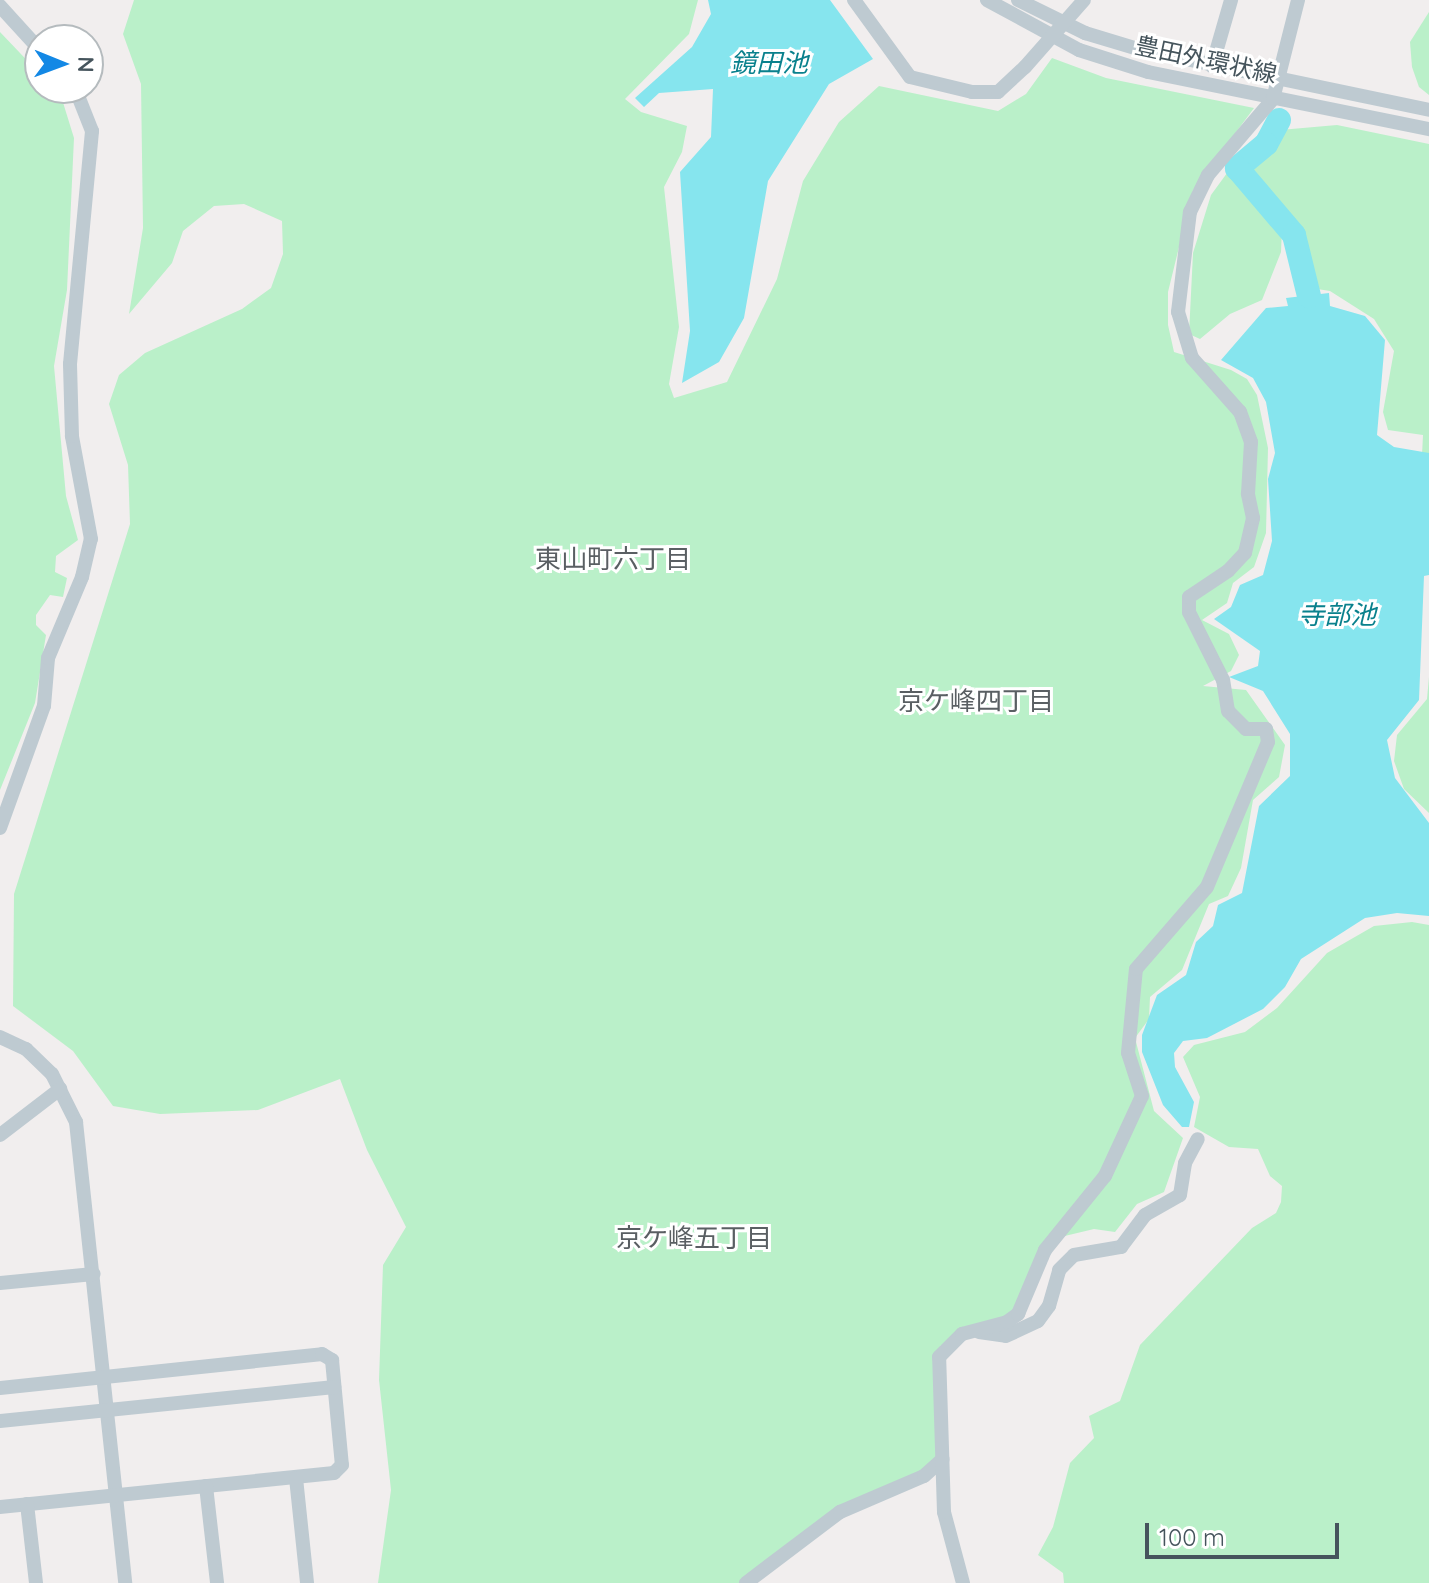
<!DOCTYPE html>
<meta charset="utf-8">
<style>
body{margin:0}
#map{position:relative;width:1429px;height:1583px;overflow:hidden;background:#f1eeee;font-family:Quicksand,"Noto Sans JP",sans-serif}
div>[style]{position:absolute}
.green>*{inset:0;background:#baf0c9}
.water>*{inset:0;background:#86e5ee}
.river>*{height:24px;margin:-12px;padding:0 12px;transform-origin:12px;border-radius:12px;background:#86e5ee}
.minor>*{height:14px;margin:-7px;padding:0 7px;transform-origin:7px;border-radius:7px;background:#becad1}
.minor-bridge>*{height:14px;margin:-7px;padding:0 7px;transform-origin:7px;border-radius:7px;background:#becad1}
span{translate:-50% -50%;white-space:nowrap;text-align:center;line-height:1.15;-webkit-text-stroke:6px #fff;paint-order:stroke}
.street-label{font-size:24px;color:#45545c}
.water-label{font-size:26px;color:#0a818d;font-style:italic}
.neighbourhood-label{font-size:26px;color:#5a5f63}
.north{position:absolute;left:24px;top:24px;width:80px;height:80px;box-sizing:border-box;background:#fff;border:2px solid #b5bbbe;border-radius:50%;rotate:91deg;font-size:22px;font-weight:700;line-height:32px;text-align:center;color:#45545c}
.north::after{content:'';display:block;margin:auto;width:28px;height:36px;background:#1388e5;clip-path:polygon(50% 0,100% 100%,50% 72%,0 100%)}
.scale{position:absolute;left:1145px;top:1523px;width:194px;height:36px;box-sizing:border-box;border:4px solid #45545c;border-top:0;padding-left:10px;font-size:24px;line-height:28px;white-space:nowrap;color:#45545c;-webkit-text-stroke:6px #fff;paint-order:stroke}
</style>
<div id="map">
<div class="green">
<i style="clip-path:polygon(134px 0,698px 0,689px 34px,625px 99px,641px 112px,687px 126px,682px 152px,664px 187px,679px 327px,669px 384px,674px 398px,727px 382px,777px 279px,803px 181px,839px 122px,879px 86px,998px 111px,1026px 94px,1052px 58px,1106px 78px,1254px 108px,1193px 190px,1168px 292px,1168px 325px,1174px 352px,1231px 370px,1247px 379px,1257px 395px,1268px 448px,1266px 533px,1254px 567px,1233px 583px,1227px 603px,1202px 620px,1229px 634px,1239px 655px,1231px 671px,1203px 686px,1246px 690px,1285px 745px,1279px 777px,1253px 800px,1241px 868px,1228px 896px,1209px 904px,1182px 970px,1150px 997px,1149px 1019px,1135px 1038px,1154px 1111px,1183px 1138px,1164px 1192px,1137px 1204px,1115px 1232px,1094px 1229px,1048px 1240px,1016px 1312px,940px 1346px,939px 1454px,923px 1474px,782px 1548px,739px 1583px,378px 1583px,391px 1490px,379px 1380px,383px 1265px,406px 1227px,367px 1150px,340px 1079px,258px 1110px,160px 1114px,113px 1106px,73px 1051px,13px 1006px,14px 894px,130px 524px,128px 465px,109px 404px,119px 375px,145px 353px,242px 309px,271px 288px,283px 254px,282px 221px,244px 204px,214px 206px,183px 231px,172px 263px,129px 314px,143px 228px,141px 84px,123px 34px)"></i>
<i style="clip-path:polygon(1429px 12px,1429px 95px,1419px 87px,1412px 67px,1410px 42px)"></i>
<i style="clip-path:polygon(0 32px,40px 74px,40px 88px,53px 88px,61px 96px,74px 138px,67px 290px,54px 366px,66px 496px,78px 540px,56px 556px,55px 572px,67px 578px,63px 597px,50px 595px,36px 615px,36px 625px,46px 635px,35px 703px,0 790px)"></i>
<i style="clip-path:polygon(1337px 125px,1429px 144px,1429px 461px,1422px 455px,1423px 435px,1388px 430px,1383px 412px,1394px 351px,1374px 319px,1330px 291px,1311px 288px,1298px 230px,1244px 168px,1280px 130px)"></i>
<i style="clip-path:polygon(1230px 169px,1282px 228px,1281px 252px,1262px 300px,1230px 314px,1200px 339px,1189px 334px,1193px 253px,1211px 195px)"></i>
<i style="clip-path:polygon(1429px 677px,1429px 813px,1404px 789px,1394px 761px,1397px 735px,1427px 699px)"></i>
<i style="clip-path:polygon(1412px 922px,1429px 925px,1429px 1583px,1064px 1583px,1063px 1573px,1038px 1555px,1053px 1527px,1070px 1463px,1094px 1438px,1089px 1416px,1120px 1401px,1140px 1345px,1252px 1228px,1276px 1213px,1281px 1202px,1282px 1186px,1270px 1176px,1258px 1149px,1229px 1147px,1194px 1127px,1200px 1097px,1183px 1057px,1194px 1045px,1245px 1032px,1277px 1008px,1327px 953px,1374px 926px)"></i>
</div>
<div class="water">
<i style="clip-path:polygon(708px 0,830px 0,873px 59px,829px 84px,768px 181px,744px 318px,719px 362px,682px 383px,690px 331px,680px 172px,711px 137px,713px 89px,659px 93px,644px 107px,635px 98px,692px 47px,711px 14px)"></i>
<i style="clip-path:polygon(1329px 293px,1330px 306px,1365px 316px,1385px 340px,1377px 435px,1394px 447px,1429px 453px,1429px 575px,1424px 576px,1419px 700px,1387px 740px,1395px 778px,1429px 823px,1429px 916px,1397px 913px,1365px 918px,1301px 959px,1285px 987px,1263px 1009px,1207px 1038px,1183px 1041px,1174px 1053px,1175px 1067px,1194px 1102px,1189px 1127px,1182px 1127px,1163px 1105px,1142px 1052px,1142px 1035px,1157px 995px,1186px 975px,1196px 942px,1213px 926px,1218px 905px,1242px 893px,1259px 806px,1290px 776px,1290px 734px,1263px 691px,1229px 677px,1258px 666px,1260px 651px,1214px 619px,1231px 607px,1240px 585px,1263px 575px,1272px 541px,1268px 479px,1275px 453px,1266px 402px,1253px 378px,1221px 360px,1266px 308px,1288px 306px,1286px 298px)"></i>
</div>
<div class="river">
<i style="left:1279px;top:120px;width:27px;rotate:118deg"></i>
<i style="left:1266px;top:144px;width:38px;rotate:140deg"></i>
<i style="left:1237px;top:168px;width:88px;rotate:49.6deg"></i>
<i style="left:1294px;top:235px;width:63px;rotate:76.2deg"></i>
</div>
<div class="minor">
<i style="left:854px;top:0;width:95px;rotate:54deg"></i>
<i style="left:910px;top:77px;width:64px;rotate:13.6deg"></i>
<i style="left:972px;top:92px;width:26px"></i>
<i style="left:998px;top:92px;width:37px;rotate:-43deg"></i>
<i style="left:987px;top:0;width:105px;rotate:28.5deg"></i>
<i style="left:1079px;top:50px;width:72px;rotate:17.7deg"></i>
<i style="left:1148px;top:72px;width:287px;rotate:11.5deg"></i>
<i style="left:1018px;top:0;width:75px;rotate:26.2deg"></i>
<i style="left:1085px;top:33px;width:55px;rotate:16.8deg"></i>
<i style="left:1138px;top:49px;width:297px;rotate:11.8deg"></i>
<i style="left:0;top:6px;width:59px;rotate:47.7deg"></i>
<i style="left:1212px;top:66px;width:69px;rotate:-73.9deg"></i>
<i style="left:0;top:828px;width:130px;rotate:-70.2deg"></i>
<i style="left:44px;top:706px;width:48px;rotate:-85.2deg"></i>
<i style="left:48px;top:658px;width:88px;rotate:-67.2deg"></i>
<i style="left:82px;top:577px;width:39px;rotate:-77deg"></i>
<i style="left:91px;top:539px;width:105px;rotate:-100.5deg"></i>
<i style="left:72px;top:436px;width:72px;rotate:-91.6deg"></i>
<i style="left:70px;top:364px;width:234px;rotate:-84.6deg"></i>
<i style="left:92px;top:131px;width:46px;rotate:-111.6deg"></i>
<i style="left:0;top:1037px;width:29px;rotate:25deg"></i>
<i style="left:26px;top:1049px;width:36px;rotate:44deg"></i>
<i style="left:52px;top:1074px;width:54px;rotate:63.4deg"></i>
<i style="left:76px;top:1122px;width:464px;rotate:83.9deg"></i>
<i style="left:0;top:1135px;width:76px;rotate:-37.5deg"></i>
<i style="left:0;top:1283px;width:94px;rotate:-5.5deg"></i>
<i style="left:979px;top:1332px;width:27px;rotate:8deg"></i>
<i style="left:1006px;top:1336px;width:35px;rotate:-25deg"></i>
<i style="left:1038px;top:1321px;width:19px;rotate:-54deg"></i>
<i style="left:1049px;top:1306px;width:37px;rotate:-74deg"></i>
<i style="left:1059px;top:1270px;width:21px;rotate:-45deg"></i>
<i style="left:1074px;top:1255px;width:48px;rotate:-9.7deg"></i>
<i style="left:1121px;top:1247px;width:40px;rotate:-53deg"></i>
<i style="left:1145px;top:1215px;width:40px;rotate:-29.7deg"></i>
<i style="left:1180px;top:1195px;width:32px;rotate:-81deg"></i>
<i style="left:1185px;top:1163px;width:27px;rotate:-62deg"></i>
<i style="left:0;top:1388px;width:324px;rotate:-6deg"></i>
<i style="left:322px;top:1354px;width:12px;rotate:31deg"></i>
<i style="left:332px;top:1360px;width:105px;rotate:84.6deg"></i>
<i style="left:342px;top:1465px;width:11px;rotate:135deg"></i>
<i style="left:334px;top:1473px;width:336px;rotate:174.2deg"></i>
<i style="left:0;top:1421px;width:336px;rotate:-5.8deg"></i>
<i style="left:296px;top:1478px;width:106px;rotate:84deg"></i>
<i style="left:206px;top:1486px;width:98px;rotate:83.5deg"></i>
<i style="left:27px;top:1504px;width:80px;rotate:83.5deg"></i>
<i style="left:746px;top:1583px;width:118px;rotate:-37.1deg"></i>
<i style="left:840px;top:1512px;width:91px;rotate:-23.2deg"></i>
<i style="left:924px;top:1476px;width:25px;rotate:-42deg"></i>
<i style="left:963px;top:1583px;width:73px;rotate:-105deg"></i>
<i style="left:944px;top:1512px;width:155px;rotate:-91.8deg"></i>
<i style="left:939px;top:1357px;width:33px;rotate:-45deg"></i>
<i style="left:962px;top:1334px;width:47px;rotate:-14.9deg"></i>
<i style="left:1007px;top:1322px;width:14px;rotate:-36deg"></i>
<i style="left:1018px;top:1314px;width:69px;rotate:-67.1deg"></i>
<i style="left:1045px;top:1250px;width:95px;rotate:-51deg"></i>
<i style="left:1105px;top:1176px;width:88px;rotate:-65.2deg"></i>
<i style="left:1142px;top:1096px;width:45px;rotate:-108deg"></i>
<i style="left:1128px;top:1053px;width:84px;rotate:-84.6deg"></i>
<i style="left:1136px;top:969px;width:108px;rotate:-49.1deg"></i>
<i style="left:1207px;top:887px;width:157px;rotate:-67.2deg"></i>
<i style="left:1268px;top:742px;width:13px;rotate:-99deg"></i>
<i style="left:1266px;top:729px;width:20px;rotate:180deg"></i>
<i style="left:1246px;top:729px;width:25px;rotate:-135deg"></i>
<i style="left:1228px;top:711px;width:31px;rotate:-99deg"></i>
<i style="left:1223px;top:680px;width:76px;rotate:-116.6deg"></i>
<i style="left:1189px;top:612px;width:15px;rotate:-90deg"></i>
<i style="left:1189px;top:597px;width:47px;rotate:-33.7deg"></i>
<i style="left:1228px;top:571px;width:25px;rotate:-47deg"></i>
<i style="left:1245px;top:553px;width:36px;rotate:-77deg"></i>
<i style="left:1253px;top:518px;width:25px;rotate:-102deg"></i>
<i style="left:1248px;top:494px;width:52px;rotate:-86.7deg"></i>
<i style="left:1251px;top:442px;width:32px;rotate:-110deg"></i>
<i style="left:1240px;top:412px;width:72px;rotate:-131.6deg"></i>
<i style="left:1192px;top:358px;width:48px;rotate:-106.9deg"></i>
<i style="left:1178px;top:312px;width:101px;rotate:-83.2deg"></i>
<i style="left:1190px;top:212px;width:41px;rotate:-64.1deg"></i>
<i style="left:1208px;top:175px;width:100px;rotate:-49.5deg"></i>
<i style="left:1273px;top:99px;width:102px;rotate:-75.8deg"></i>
</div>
<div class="minor-bridge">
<i style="left:1025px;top:67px;width:89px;rotate:-48.6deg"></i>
</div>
<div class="street-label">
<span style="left:1206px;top:60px;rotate:12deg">豊田外環状線</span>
</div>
<div class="water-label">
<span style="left:769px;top:63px">鏡田池</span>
<span style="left:1337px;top:615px">寺部池</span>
</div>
<div class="neighbourhood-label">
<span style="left:613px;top:559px">東山町六丁目</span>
<span style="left:976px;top:701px">京ケ峰四丁目</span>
<span style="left:694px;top:1238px">京ケ峰五丁目</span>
</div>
<div class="north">N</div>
<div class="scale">100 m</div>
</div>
